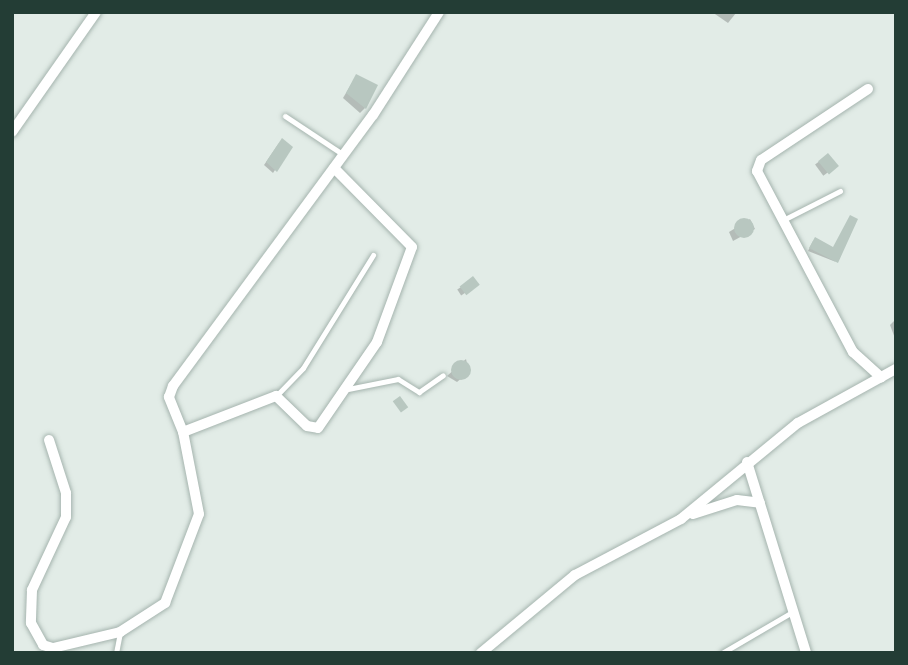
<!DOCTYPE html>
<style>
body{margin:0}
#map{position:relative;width:908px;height:665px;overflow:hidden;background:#e2ece7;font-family:Quicksand,sans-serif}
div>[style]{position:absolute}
.shadow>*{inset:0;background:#0003;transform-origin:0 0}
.building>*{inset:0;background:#b8c7c0;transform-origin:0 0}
.round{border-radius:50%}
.roads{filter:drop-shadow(0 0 2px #a5b4ae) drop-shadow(0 0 2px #a5b4ae)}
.service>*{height:5px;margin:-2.5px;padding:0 2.5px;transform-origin:2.5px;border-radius:2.5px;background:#fff}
.minor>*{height:10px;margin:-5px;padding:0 5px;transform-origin:5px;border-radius:5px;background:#fff}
span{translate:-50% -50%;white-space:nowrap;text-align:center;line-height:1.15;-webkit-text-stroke:5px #f3f9f6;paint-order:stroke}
.frame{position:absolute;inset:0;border:14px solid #233d35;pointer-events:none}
</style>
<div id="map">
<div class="shadow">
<i style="clip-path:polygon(712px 12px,735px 12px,736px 13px,728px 23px)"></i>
<i style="clip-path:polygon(356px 76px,365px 108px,360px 113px,343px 98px)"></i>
<i style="clip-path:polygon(279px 143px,275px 170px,273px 173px,264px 165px)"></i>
<i style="left:828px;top:155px;width:14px;height:16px;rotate:54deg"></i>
<i style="clip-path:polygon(750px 219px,755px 229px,733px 241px,729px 232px)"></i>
<i style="clip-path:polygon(813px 241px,836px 262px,808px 251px)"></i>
<i style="left:473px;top:279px;width:7px;height:19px;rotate:56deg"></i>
<i style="clip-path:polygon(895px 320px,896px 320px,896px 341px,890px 325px)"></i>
<i style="clip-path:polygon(466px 359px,469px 372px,457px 382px,447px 376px)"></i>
</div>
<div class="building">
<i style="clip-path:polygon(356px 74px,378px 85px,366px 109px,346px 93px)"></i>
<i style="clip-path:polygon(282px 138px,293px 147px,277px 172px,266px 162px)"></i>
<i style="left:828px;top:153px;width:17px;height:13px;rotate:50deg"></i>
<i style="clip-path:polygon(850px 215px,858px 219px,838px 263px,809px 248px,815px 237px,833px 247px)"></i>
<i class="round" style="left:734px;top:218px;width:20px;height:20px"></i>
<i style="left:473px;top:276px;width:11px;height:17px;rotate:52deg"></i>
<i class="round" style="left:451px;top:360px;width:20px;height:20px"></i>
<i style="left:400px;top:396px;width:14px;height:9px;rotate:54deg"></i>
</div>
<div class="roads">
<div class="service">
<i style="left:285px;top:116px;width:71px;rotate:33.5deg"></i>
<i style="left:783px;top:220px;width:64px;rotate:-27deg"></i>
<i style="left:348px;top:389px;width:51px;rotate:-11.3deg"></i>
<i style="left:398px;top:379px;width:25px;rotate:32deg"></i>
<i style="left:419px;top:392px;width:29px;rotate:-35deg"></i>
<i style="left:276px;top:396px;width:39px;rotate:-46deg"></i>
<i style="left:303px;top:368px;width:133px;rotate:-58.2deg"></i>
<i style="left:116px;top:653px;width:21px;rotate:-79deg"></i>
<i style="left:722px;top:653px;width:83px;rotate:-30.3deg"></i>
</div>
<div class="minor">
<i style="left:868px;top:89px;width:128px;rotate:146.4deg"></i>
<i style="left:761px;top:160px;width:12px;rotate:110deg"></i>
<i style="left:757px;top:171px;width:205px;rotate:62.1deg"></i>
<i style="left:853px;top:352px;width:38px;rotate:42deg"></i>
<i style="left:12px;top:132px;width:146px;rotate:-55deg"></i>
<i style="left:183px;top:432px;width:100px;rotate:-21.2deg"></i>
<i style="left:276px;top:396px;width:43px;rotate:44.1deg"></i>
<i style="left:307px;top:426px;width:11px;rotate:10deg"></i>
<i style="left:318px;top:428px;width:104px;rotate:-55.5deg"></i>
<i style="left:377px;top:342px;width:101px;rotate:-69.8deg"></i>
<i style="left:412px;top:247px;width:111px;rotate:-134.6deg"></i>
<i style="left:49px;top:440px;width:56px;rotate:72.2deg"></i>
<i style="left:66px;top:493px;width:24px;rotate:90deg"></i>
<i style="left:66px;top:517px;width:81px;rotate:115deg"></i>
<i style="left:32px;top:590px;width:33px;rotate:92deg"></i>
<i style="left:31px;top:623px;width:25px;rotate:61deg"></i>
<i style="left:43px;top:645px;width:10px;rotate:17deg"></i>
<i style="left:53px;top:648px;width:69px;rotate:-13.4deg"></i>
<i style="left:120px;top:632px;width:54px;rotate:-32.8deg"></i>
<i style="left:165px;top:603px;width:95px;rotate:-69.1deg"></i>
<i style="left:199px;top:514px;width:84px;rotate:-101deg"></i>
<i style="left:183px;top:432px;width:38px;rotate:-112deg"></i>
<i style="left:169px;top:397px;width:12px;rotate:-70deg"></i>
<i style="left:173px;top:386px;width:337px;rotate:-53.6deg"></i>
<i style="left:373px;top:115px;width:122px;rotate:-57.3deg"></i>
<i style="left:747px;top:462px;width:200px;rotate:72.8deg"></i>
<i style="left:693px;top:514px;width:46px;rotate:-17.7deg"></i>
<i style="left:737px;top:500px;width:23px;rotate:7deg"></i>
<i style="left:481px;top:653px;width:122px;rotate:-39.7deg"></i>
<i style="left:575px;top:575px;width:120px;rotate:-27.8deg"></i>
<i style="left:681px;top:519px;width:151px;rotate:-39.4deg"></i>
<i style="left:798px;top:423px;width:112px;rotate:-28.9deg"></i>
</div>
</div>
<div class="frame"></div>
</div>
